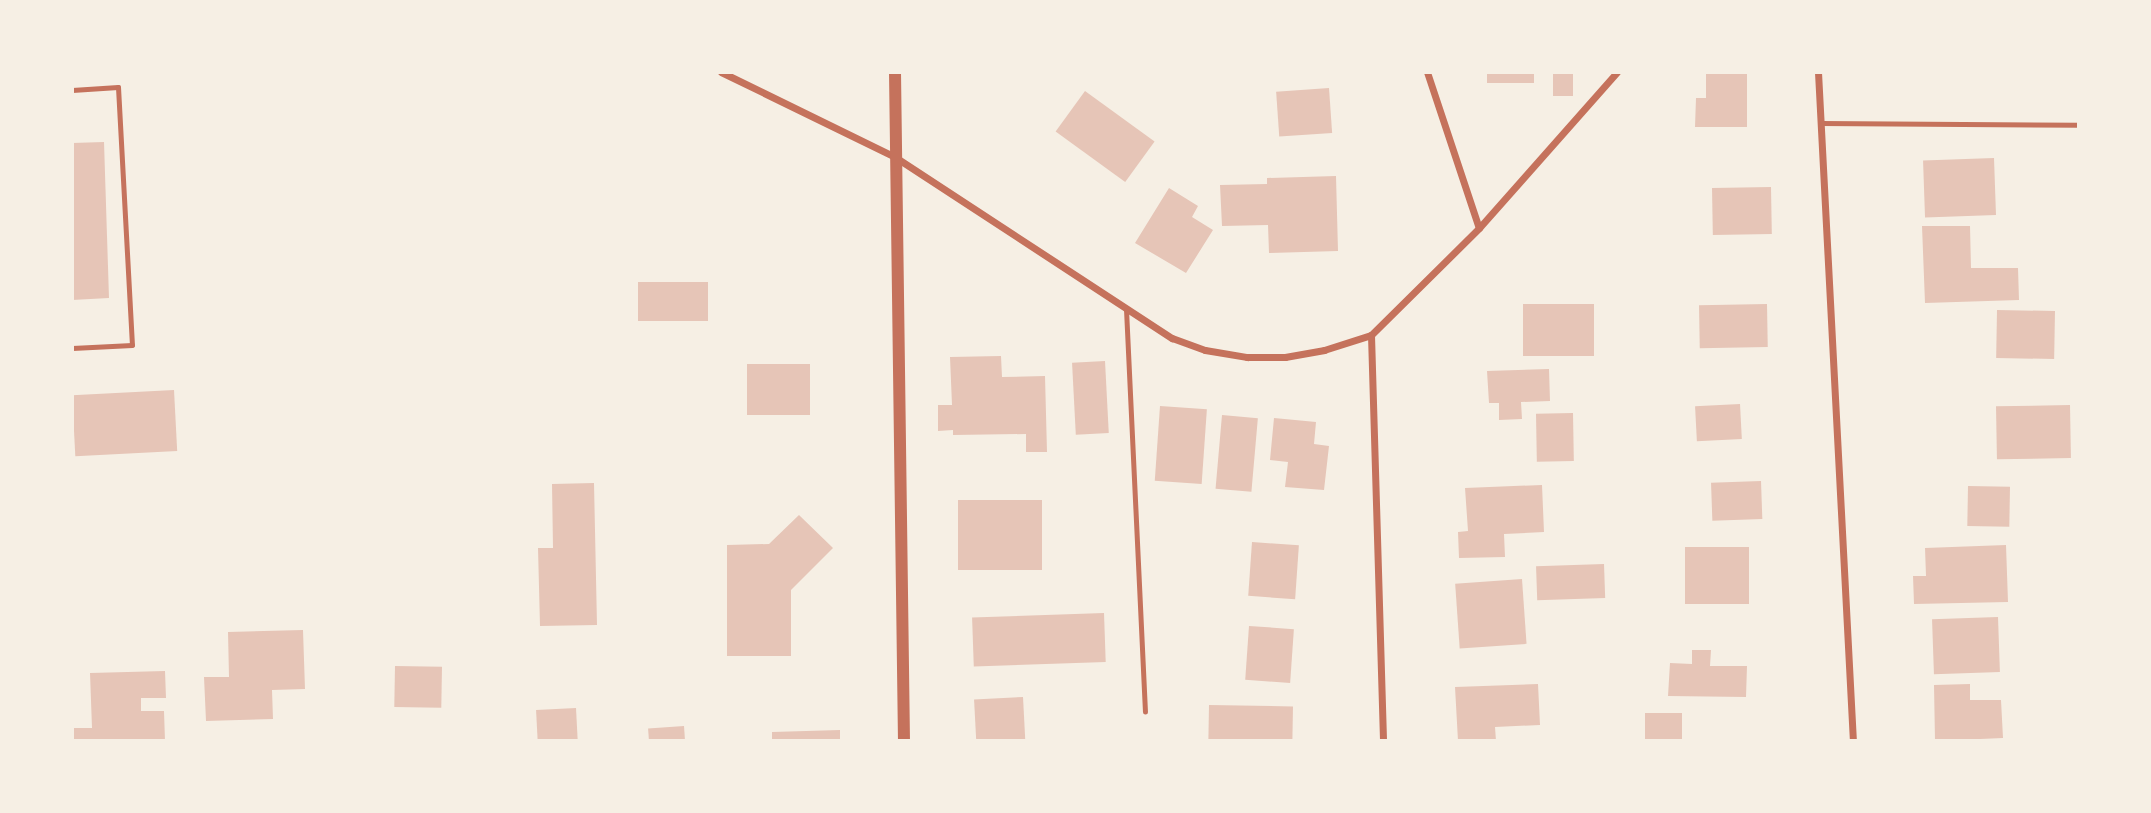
<!DOCTYPE html>
<style>
body{margin:0}
#map{position:relative;width:2151px;height:813px;overflow:hidden;background:#f6efe4;font-family:"Noto Sans",sans-serif}
div>[style]{position:absolute}
.building>*{inset:0;background:#e6c5b7;transform-origin:0 0}
.service>*{height:5px;margin:-2.5px;padding:0 2.5px;transform-origin:2.5px;border-radius:2.5px;background:#c5725c}
.minor>*{height:7px;margin:-3.5px;padding:0 3.5px;transform-origin:3.5px;border-radius:3.5px;background:#c5725c}
.tertiary>*{height:12px;margin:-6px;padding:0 6px;transform-origin:6px;border-radius:6px;background:#c5725c}
span{translate:-50% -50%;white-space:nowrap;text-align:center;line-height:1.15;-webkit-text-stroke:5px #f6efe4;paint-order:stroke}
.frame{position:absolute;inset:0;border:74px solid #f6efe4;pointer-events:none}
</style>
<div id="map">
<div class="building">
<i style="left:1487px;top:72px;width:47px;height:11px"></i>
<i style="left:1553px;top:72px;width:20px;height:24px"></i>
<i style="clip-path:polygon(1706px 72px,1747px 72px,1747px 127px,1695px 127px,1696px 98px,1706px 98px)"></i>
<i style="left:1329px;top:88px;width:45px;height:53px;rotate:86deg"></i>
<i style="left:1085px;top:91px;width:86px;height:50px;rotate:36deg"></i>
<i style="clip-path:polygon(104px 142px,109px 298px,72px 300px,72px 143px)"></i>
<i style="left:1994px;top:158px;width:57px;height:71px;rotate:88deg"></i>
<i style="clip-path:polygon(1336px 176px,1338px 251px,1269px 253px,1268px 225px,1222px 226px,1220px 185px,1267px 184px,1267px 178px)"></i>
<i style="left:1771px;top:187px;width:47px;height:59px;rotate:89deg"></i>
<i style="clip-path:polygon(1169px 188px,1198px 206px,1192px 217px,1213px 230px,1186px 273px,1135px 243px)"></i>
<i style="clip-path:polygon(1922px 226px,1970px 226px,1971px 268px,2018px 268px,2019px 300px,1925px 303px)"></i>
<i style="left:708px;top:282px;width:39px;height:70px;rotate:90deg"></i>
<i style="left:1523px;top:304px;width:71px;height:52px"></i>
<i style="left:1767px;top:304px;width:43px;height:68px;rotate:89deg"></i>
<i style="left:1997px;top:310px;width:58px;height:48px;rotate:1deg"></i>
<i style="clip-path:polygon(1001px 356px,1002px 377px,1045px 376px,1047px 452px,1026px 452px,1026px 434px,953px 435px,953px 430px,938px 431px,938px 405px,952px 405px,950px 357px)"></i>
<i style="left:1105px;top:361px;width:72px;height:33px;rotate:87deg"></i>
<i style="left:810px;top:364px;width:51px;height:63px;rotate:90deg"></i>
<i style="clip-path:polygon(1549px 369px,1550px 401px,1521px 402px,1522px 419px,1499px 420px,1499px 403px,1489px 403px,1487px 371px)"></i>
<i style="left:174px;top:390px;width:61px;height:102px;rotate:87deg"></i>
<i style="left:1740px;top:404px;width:35px;height:45px;rotate:87deg"></i>
<i style="left:2070px;top:405px;width:53px;height:74px;rotate:89deg"></i>
<i style="left:1160px;top:406px;width:47px;height:75px;rotate:4deg"></i>
<i style="left:1573px;top:413px;width:48px;height:37px;rotate:89deg"></i>
<i style="left:1222px;top:415px;width:36px;height:74px;rotate:5deg"></i>
<i style="clip-path:polygon(1274px 418px,1316px 422px,1314px 444px,1329px 446px,1324px 490px,1285px 487px,1288px 462px,1270px 460px)"></i>
<i style="left:1761px;top:481px;width:38px;height:50px;rotate:88deg"></i>
<i style="clip-path:polygon(594px 483px,597px 625px,540px 626px,538px 548px,553px 548px,552px 484px)"></i>
<i style="clip-path:polygon(1542px 485px,1544px 532px,1504px 534px,1505px 557px,1459px 558px,1458px 532px,1468px 531px,1465px 488px)"></i>
<i style="left:1968px;top:486px;width:42px;height:40px;rotate:1deg"></i>
<i style="left:958px;top:500px;width:84px;height:70px"></i>
<i style="clip-path:polygon(799px 515px,833px 548px,791px 590px,791px 656px,727px 656px,727px 545px,769px 544px)"></i>
<i style="left:1252px;top:542px;width:47px;height:54px;rotate:4deg"></i>
<i style="clip-path:polygon(2006px 545px,2008px 602px,1914px 604px,1913px 576px,1926px 576px,1925px 548px)"></i>
<i style="left:1749px;top:547px;width:57px;height:64px;rotate:90deg"></i>
<i style="left:1604px;top:564px;width:34px;height:68px;rotate:88deg"></i>
<i style="left:1522px;top:579px;width:65px;height:67px;rotate:86deg"></i>
<i style="left:1104px;top:613px;width:49px;height:132px;rotate:88deg"></i>
<i style="left:1998px;top:617px;width:55px;height:66px;rotate:88deg"></i>
<i style="left:1249px;top:626px;width:45px;height:54px;rotate:4deg"></i>
<i style="clip-path:polygon(303px 630px,305px 689px,272px 690px,273px 719px,206px 721px,204px 677px,229px 677px,228px 632px)"></i>
<i style="clip-path:polygon(1692px 650px,1711px 650px,1710px 666px,1747px 666px,1746px 697px,1668px 696px,1670px 663px,1692px 664px)"></i>
<i style="left:395px;top:666px;width:47px;height:41px;rotate:1deg"></i>
<i style="clip-path:polygon(165px 671px,166px 698px,141px 698px,141px 711px,164px 711px,165px 741px,72px 741px,72px 728px,92px 728px,90px 673px)"></i>
<i style="clip-path:polygon(1538px 684px,1540px 725px,1495px 727px,1496px 741px,1458px 741px,1455px 687px)"></i>
<i style="clip-path:polygon(1970px 684px,1970px 700px,2001px 700px,2003px 738px,1935px 741px,1934px 685px)"></i>
<i style="left:1023px;top:697px;width:44px;height:49px;rotate:87deg"></i>
<i style="left:1209px;top:705px;width:84px;height:36px;rotate:1deg"></i>
<i style="left:576px;top:708px;width:33px;height:40px;rotate:87deg"></i>
<i style="left:1682px;top:713px;width:28px;height:37px;rotate:90deg"></i>
<i style="left:684px;top:726px;width:15px;height:36px;rotate:86deg"></i>
<i style="clip-path:polygon(840px 730px,840px 741px,772px 741px,772px 732px)"></i>
</div>
<div class="service">
<i style="left:72px;top:90px;width:46px;rotate:-3.7deg"></i>
<i style="left:118px;top:87px;width:258px;rotate:86.9deg"></i>
<i style="left:132px;top:345px;width:60px;rotate:177.1deg"></i>
<i style="left:1820px;top:123px;width:259px;rotate:0.4deg"></i>
<i style="left:1126px;top:309px;width:403px;rotate:87.3deg"></i>
</div>
<div class="minor">
<i style="left:721px;top:72px;width:194px;rotate:26deg"></i>
<i style="left:895px;top:157px;width:331px;rotate:33.2deg"></i>
<i style="left:1172px;top:338px;width:35px;rotate:20deg"></i>
<i style="left:1205px;top:350px;width:43px;rotate:9.5deg"></i>
<i style="left:1247px;top:357px;width:38px"></i>
<i style="left:1285px;top:357px;width:40px;rotate:-10deg"></i>
<i style="left:1324px;top:350px;width:49px;rotate:-17.7deg"></i>
<i style="left:1371px;top:335px;width:152px;rotate:-44.7deg"></i>
<i style="left:1479px;top:228px;width:208px;rotate:-48.5deg"></i>
<i style="left:1427px;top:72px;width:164px;rotate:71.6deg"></i>
<i style="left:1818px;top:72px;width:670px;rotate:87.01deg"></i>
<i style="left:1371px;top:335px;width:406px;rotate:88.3deg"></i>
</div>
<div class="tertiary">
<i style="left:895px;top:72px;width:669px;rotate:89.23deg"></i>
</div>
<div class="frame"></div>
</div>
